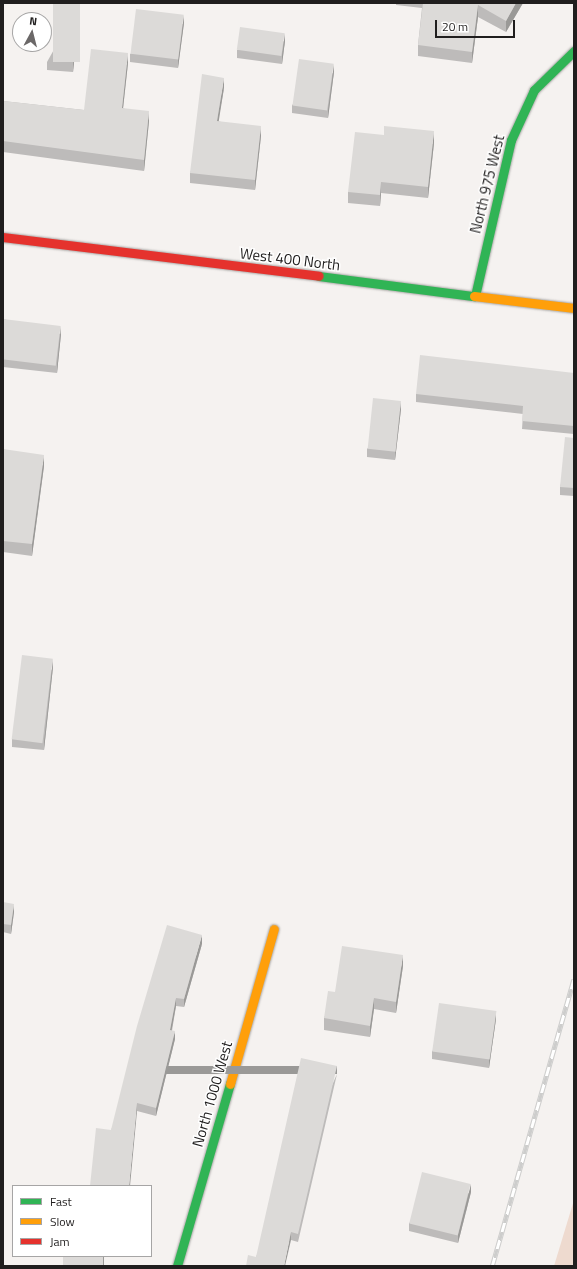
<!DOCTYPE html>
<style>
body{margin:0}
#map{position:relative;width:577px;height:1269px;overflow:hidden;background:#f5f2f0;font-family:"Titillium Web",sans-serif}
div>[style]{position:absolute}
.green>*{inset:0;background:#eedacf}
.roads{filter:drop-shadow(0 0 1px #aaa8a6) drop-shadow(0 0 1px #aaa8a6)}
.fast>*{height:9px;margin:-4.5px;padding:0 4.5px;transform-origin:4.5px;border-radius:4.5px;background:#30b455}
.slow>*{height:9px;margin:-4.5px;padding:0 4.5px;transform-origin:4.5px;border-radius:4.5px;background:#ff9f0a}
.jam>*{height:9px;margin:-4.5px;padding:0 4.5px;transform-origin:4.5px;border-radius:4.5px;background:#e5322d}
.rail>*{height:4.5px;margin-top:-2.25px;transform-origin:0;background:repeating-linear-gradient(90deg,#fff 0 9px,#cdcdcc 0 18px);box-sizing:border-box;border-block:1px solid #cdcdcc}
.wall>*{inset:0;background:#bdbbba}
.shaded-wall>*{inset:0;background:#9a9997;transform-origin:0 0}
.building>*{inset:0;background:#dcdad8;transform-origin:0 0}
span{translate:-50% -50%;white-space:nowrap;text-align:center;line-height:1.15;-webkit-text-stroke:3px #fff;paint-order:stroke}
.street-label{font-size:15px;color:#201e1e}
.frame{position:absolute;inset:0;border:4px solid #201e1e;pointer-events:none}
.legend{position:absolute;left:12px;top:1185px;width:140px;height:72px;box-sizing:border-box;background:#fff;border:1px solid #a6a5a5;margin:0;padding:5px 7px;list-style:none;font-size:12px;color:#201e1e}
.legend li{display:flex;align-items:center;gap:8px;height:20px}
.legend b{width:20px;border:1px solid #a6a5a5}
.north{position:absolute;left:12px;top:12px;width:40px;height:40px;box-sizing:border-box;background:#fff;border:1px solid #a6a5a5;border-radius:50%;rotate:7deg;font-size:11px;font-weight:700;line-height:16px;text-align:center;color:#201e1e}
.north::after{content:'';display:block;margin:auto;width:14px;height:18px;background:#6b6868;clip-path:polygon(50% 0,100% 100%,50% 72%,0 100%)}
.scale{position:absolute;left:435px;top:20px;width:80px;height:18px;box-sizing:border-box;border:2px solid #201e1e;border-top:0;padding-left:5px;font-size:12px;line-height:14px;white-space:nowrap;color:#201e1e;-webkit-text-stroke:3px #fff;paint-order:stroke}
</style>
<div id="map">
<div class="green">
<i style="clip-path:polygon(574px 1200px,574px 1266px,554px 1266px)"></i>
</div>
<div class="roads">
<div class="fast">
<i style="left:319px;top:276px;width:156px;rotate:7.4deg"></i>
<i style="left:475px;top:296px;width:160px;rotate:-77deg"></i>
<i style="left:511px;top:140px;width:55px;rotate:-65.3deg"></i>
<i style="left:534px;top:90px;width:56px;rotate:-44.3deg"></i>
<i style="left:177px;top:1266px;width:190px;rotate:-73.8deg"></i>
</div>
<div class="slow">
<i style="left:474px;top:296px;width:101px;rotate:6.8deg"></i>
<i style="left:230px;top:1084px;width:161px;rotate:-74.2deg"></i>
</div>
<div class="jam">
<i style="left:3px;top:237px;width:318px;rotate:7deg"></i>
</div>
</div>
<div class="rail">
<i style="left:492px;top:1266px;width:298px;rotate:-74.1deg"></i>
</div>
<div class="wall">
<i style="clip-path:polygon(80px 3px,73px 72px,47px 70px,47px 62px)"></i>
<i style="clip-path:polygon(396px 3px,523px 3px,506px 32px,478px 17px,472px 63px,418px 56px,418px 45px,422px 8px,396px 5px)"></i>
<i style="clip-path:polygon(184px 23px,178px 68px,130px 62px,130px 54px)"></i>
<i style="clip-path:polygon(285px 41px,282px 64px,237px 58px,237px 50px)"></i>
<i style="clip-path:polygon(128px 63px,123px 108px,149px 121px,144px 171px,3px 152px,3px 101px,84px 110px)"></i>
<i style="clip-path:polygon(334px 72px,328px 118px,292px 113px,292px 105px)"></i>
<i style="clip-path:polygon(224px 88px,218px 121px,261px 136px,255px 190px,190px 183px,190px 173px)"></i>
<i style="clip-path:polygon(434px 143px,428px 198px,381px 193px,380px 206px,348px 203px,348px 192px)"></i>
<i style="clip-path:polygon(3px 319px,61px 334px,57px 373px,3px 367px)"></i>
<i style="clip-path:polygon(574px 373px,574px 434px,522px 429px,523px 414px,416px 402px,416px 394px)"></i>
<i style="clip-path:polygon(401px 409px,395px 460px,367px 457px,367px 449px)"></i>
<i style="clip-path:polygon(574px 438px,574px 496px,560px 495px,560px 487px)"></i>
<i style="clip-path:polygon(3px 449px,44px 466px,32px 556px,3px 552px)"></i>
<i style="clip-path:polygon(53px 667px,44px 750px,12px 747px,12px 739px)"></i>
<i style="clip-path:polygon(3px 902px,14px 912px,11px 934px,3px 932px)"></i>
<i style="clip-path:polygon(202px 944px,184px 1007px,176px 1006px,172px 1031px,175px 1039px,156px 1116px,137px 1111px,111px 1130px)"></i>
<i style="clip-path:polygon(403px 966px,396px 1013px,374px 1009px,370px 1037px,324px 1030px,324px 1018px,335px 992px)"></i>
<i style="clip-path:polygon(496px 1019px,489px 1068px,432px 1059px,432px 1051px)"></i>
<i style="clip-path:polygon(337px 1074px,298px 1242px,291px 1240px,256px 1257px)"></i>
<i style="clip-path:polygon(471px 1192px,458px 1243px,409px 1231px,409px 1223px)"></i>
</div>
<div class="shaded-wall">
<i style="clip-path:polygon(80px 3px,80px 6px,73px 72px,73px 64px)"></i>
<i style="clip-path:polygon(516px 3px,523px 3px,506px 32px,506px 21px)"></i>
<i style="clip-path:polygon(478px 5px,478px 17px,472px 63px,472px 52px)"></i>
<i style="clip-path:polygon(184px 15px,184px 23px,178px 68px,178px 60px)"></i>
<i style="clip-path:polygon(285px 33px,285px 41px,282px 64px,282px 56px)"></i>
<i style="clip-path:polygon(128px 53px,128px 63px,122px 118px,122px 108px)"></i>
<i style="clip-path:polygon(334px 64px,334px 72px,328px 118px,328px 110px)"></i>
<i style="clip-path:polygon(224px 78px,224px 88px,217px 132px,217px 121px)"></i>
<i style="clip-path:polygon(149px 111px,149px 121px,144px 171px,144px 160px)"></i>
<i style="clip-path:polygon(261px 126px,261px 136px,255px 190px,255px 180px)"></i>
<i style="clip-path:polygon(434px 131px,434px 143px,428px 198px,428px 187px)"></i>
<i style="clip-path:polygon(381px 182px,381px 193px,380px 206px,380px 195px)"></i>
<i style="clip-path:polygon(61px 326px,61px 334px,57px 373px,57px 365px)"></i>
<i style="clip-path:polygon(401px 401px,401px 409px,395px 460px,395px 452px)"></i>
<i style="clip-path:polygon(44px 455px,44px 466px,32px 556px,32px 544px)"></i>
<i style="clip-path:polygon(53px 659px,53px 667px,44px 750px,44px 742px)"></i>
<i style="clip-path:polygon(14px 904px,14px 912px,11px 934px,11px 925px)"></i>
<i style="clip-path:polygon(202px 935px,202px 944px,184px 1007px,184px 999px)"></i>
<i style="clip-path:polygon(403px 955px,403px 966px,396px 1013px,396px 1002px)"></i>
<i style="clip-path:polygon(176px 998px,176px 1006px,170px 1038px,170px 1030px)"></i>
<i style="clip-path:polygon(374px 998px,374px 1009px,370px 1037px,370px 1026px)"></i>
<i style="clip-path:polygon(496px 1011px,496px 1019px,489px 1068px,489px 1060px)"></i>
<i style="clip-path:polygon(175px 1031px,175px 1039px,156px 1116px,156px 1108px)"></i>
<i style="left:337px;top:1066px;width:8px;height:172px;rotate:90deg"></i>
<i style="clip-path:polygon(137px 1103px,137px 1111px,130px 1186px,129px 1186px)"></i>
<i style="clip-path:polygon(471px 1184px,471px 1192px,458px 1243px,458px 1235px)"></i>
<i style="clip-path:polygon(291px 1232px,291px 1240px,285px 1266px,284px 1266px)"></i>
<i style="left:103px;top:1256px;width:1px;height:10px"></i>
</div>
<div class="building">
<i style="left:53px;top:3px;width:27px;height:59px"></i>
<i style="clip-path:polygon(423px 3px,516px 3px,506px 21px,478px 5px,472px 52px,418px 45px)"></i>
<i style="left:136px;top:9px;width:48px;height:45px;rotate:7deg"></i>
<i style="left:240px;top:27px;width:45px;height:23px;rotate:8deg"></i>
<i style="clip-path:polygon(91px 49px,128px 53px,122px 108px,149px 111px,144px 160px,3px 141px,3px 101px,84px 110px)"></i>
<i style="left:299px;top:59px;width:35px;height:47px;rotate:8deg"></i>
<i style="clip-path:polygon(202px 74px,224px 78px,217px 121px,261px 126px,255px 180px,190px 173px)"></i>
<i style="clip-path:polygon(384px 126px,434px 131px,428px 187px,381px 182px,380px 195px,348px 192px,355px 132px,384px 135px)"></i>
<i style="left:3px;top:319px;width:58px;height:40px;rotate:7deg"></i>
<i style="clip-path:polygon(420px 355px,574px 373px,574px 426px,522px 421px,523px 406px,416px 394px)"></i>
<i style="left:373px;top:398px;width:28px;height:51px;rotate:6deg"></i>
<i style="clip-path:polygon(565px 437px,574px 438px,574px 488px,560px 487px)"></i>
<i style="clip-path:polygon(3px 449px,44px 455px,32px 544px,3px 541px)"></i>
<i style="left:22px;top:655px;width:31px;height:85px;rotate:7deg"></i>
<i style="clip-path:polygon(3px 902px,14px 904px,11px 925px,3px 924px)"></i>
<i style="clip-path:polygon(167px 925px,202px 935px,184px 999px,176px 998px,170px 1030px,175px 1031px,156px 1108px,137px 1103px,129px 1186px,90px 1186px,96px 1128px,111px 1130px,137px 1026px)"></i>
<i style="clip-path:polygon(342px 946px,403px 955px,396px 1002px,374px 998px,370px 1026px,324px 1018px,328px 991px,335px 992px)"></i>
<i style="left:439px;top:1003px;width:58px;height:49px;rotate:8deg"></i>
<i style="clip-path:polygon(301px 1058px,337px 1066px,298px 1234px,291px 1232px,284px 1266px,246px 1266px,248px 1255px,256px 1257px)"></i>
<i style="left:422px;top:1172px;width:50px;height:53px;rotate:14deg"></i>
<i style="left:63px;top:1256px;width:40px;height:10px"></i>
</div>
<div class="street-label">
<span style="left:487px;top:184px;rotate:-76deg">North 975 West</span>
<span style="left:290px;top:259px;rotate:7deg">West 400 North</span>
<span style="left:212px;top:1094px;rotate:-74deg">North 1000 West</span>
</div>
<div class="frame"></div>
<ul class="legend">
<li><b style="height:5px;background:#30b455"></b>Fast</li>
<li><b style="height:5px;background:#ff9f0a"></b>Slow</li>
<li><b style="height:5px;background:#e5322d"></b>Jam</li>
</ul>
<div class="north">N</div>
<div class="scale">20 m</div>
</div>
